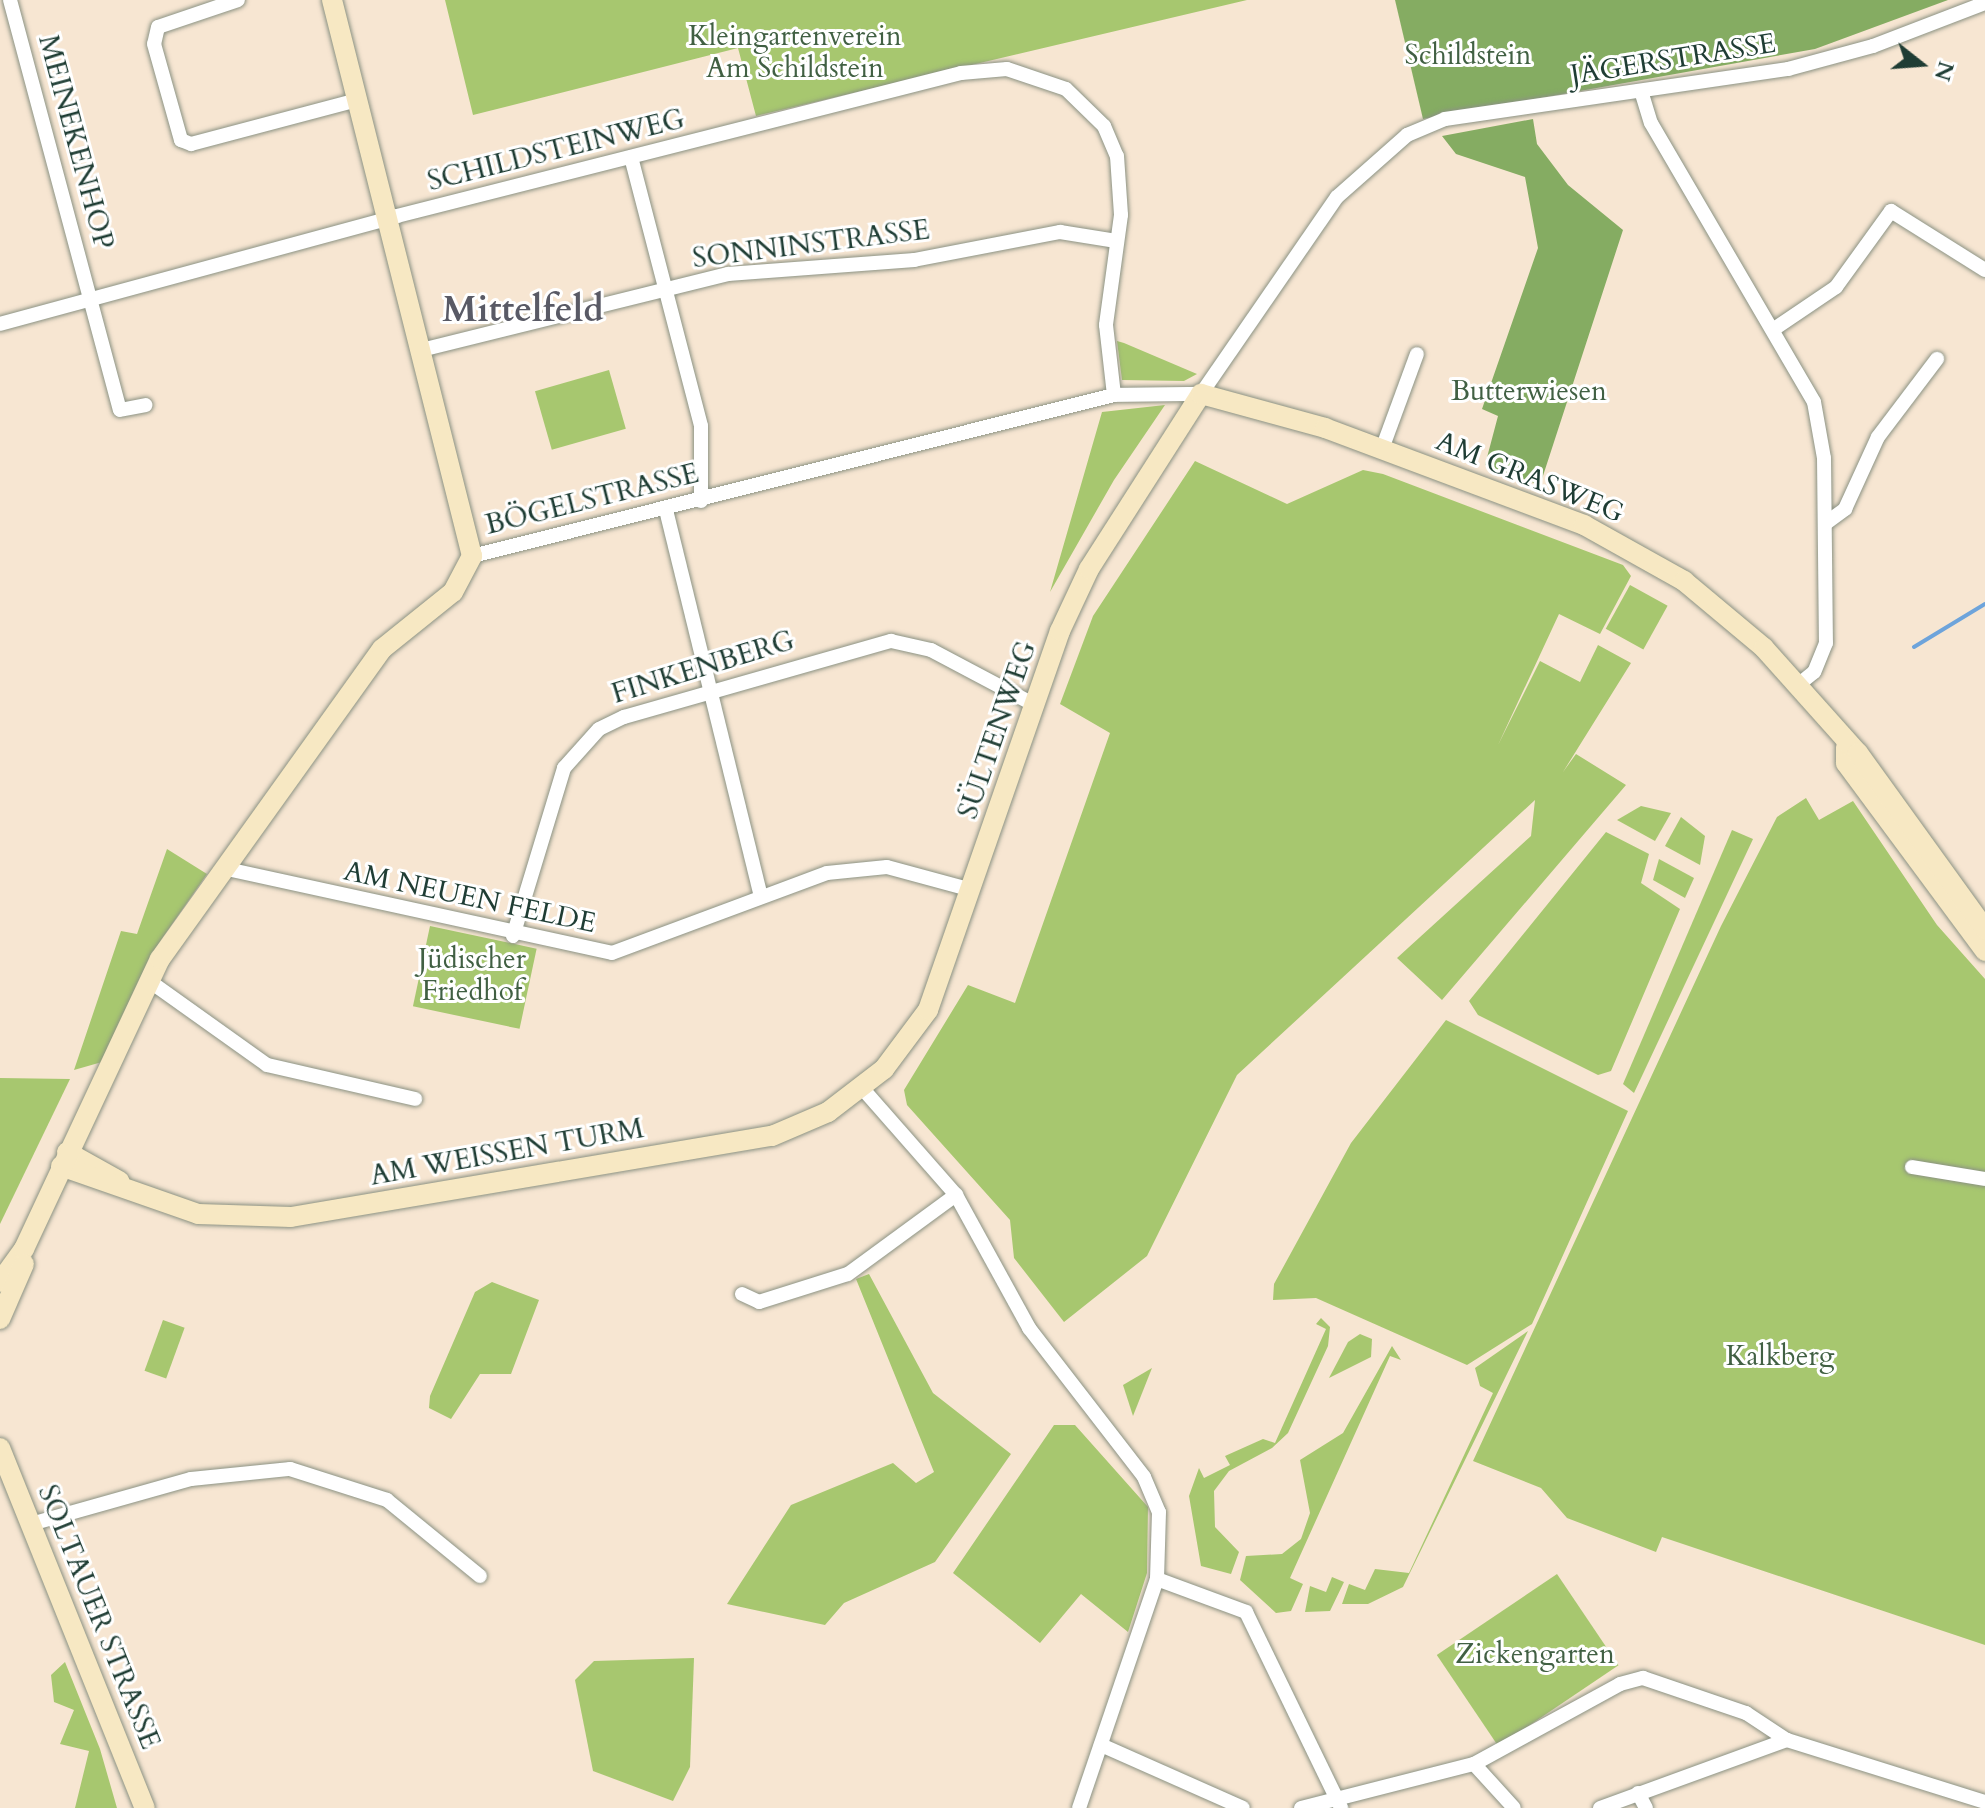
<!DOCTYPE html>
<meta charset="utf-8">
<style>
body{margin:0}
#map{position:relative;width:1985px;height:1808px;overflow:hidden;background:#f7e6d2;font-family:Cardo,serif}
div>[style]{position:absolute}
.green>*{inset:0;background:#a7c76f;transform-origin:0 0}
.forest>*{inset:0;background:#85ac62}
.stream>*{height:4px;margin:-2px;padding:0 2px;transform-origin:2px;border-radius:2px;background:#6ea4db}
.roads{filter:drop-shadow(0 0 2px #8b9283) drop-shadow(0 0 2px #8b9283)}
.street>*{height:14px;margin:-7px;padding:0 7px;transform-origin:7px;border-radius:7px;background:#fff}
.secondary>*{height:20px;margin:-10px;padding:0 10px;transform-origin:10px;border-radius:10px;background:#f7e8c3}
span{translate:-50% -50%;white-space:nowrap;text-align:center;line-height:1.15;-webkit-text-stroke:6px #fff;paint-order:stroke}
.park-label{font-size:28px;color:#416043}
.street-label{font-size:28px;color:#1f3d34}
.district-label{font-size:36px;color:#595a65;font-weight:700}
.north{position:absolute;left:1881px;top:24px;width:80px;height:80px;-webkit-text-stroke:6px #fff;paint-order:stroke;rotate:107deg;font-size:22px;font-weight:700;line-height:32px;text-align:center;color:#1f3d34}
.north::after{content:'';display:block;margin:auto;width:28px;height:36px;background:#1f3d34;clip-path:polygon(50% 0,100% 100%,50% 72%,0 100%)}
</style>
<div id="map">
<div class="green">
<i style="clip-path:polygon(445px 0,1247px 0,756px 116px,738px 48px,473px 115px)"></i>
<i style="clip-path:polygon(1117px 341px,1124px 343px,1197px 374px,1184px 381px,1122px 380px)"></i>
<i style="left:609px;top:370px;width:61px;height:77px;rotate:74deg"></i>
<i style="clip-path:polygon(1165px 405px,1114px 480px,1050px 592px,1102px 412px)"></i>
<i style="clip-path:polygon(1195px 461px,1287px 504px,1363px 470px,1383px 474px,1623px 565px,1631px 576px,1600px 634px,1559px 614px,1498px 745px,1540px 661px,1580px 682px,1598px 645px,1631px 663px,1563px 772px,1576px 754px,1626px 785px,1442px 1000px,1397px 958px,1531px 836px,1535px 800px,1237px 1075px,1147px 1256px,1064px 1322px,1014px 1258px,1010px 1220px,907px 1105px,904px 1090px,968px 985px,1015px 1003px,1110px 733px,1060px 704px,1093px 616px)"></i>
<i style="left:1630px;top:585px;width:43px;height:50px;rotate:29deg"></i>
<i style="clip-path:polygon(1806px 798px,1819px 820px,1853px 801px,1937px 925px,1985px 979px,1985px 1645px,1662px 1537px,1656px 1552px,1567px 1518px,1541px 1488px,1473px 1461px,1721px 926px,1777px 817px)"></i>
<i style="clip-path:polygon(1641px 806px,1671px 813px,1655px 841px,1617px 820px)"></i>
<i style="clip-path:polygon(1681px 817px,1705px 836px,1700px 865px,1665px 846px)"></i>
<i style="clip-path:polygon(1732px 830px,1753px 839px,1634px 1093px,1623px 1084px)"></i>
<i style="clip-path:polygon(1606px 832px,1649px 854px,1641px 883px,1680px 909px,1611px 1071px,1598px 1075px,1478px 1015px,1469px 1001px)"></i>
<i style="clip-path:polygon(167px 849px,207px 874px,161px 940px,102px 1062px,74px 1070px,121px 931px,137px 934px)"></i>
<i style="clip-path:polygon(1659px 859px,1694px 878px,1685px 898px,1653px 880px)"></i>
<i style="left:430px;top:926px;width:109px;height:82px;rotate:12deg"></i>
<i style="clip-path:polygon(1446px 1020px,1628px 1111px,1532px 1324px,1467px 1365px,1316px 1298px,1273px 1300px,1274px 1284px,1351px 1143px)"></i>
<i style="clip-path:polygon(0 1078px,70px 1079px,0 1224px)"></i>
<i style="clip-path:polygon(869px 1274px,933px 1393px,1011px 1454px,935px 1562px,844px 1603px,825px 1625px,727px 1604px,791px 1505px,893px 1463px,916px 1483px,934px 1472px,856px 1279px)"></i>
<i style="clip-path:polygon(492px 1282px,539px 1300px,511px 1374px,480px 1374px,451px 1419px,429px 1408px,430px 1396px,475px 1292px)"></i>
<i style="clip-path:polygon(1321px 1318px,1330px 1327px,1328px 1346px,1288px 1433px,1272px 1448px,1229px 1471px,1214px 1491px,1215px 1527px,1239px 1552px,1231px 1574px,1201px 1566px,1189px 1496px,1199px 1468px,1204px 1478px,1230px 1465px,1225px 1456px,1263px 1439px,1275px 1443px,1326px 1329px,1316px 1324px)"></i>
<i style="left:163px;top:1320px;width:23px;height:54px;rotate:20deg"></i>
<i style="clip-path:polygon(1528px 1331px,1403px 1587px,1368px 1604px,1342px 1604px,1349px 1584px,1365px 1590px,1375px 1569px,1409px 1573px,1493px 1393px,1480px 1386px,1475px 1368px)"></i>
<i style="clip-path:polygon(1360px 1334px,1372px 1339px,1371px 1357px,1329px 1378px,1348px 1342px)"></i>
<i style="clip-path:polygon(1392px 1346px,1401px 1360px,1390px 1356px,1290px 1578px,1303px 1584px,1291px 1611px,1276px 1613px,1240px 1580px,1246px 1556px,1282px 1554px,1301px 1539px,1310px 1513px,1300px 1460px,1343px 1433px)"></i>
<i style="clip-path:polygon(1152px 1368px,1133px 1416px,1123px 1385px)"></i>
<i style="clip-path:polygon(1054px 1425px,1075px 1425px,1148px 1507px,1147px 1573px,1128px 1632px,1081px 1594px,1040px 1643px,953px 1573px)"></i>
<i style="left:1557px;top:1574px;width:110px;height:145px;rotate:56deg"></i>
<i style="clip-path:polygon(1332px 1577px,1344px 1582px,1330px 1611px,1305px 1612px,1310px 1586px,1326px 1592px)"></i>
<i style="clip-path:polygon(694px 1658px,690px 1767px,673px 1801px,593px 1771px,575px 1680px,594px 1661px)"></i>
<i style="clip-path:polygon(65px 1662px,100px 1749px,117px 1808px,75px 1808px,89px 1751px,60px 1744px,74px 1710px,54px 1702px,51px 1675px)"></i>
</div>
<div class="forest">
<i style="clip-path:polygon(1395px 0,1948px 0,1815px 49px,1423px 119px)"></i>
<i style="clip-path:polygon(1533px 119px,1537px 144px,1568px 185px,1623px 230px,1540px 485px,1485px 465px,1498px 416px,1482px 409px,1538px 248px,1525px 177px,1456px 154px,1442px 136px)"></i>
</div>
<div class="stream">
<i style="left:1914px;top:647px;width:83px;rotate:-31.2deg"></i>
</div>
<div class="roads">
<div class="street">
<i style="left:10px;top:0;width:424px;rotate:75deg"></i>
<i style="left:120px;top:410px;width:26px;rotate:-11deg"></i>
<i style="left:238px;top:0;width:84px;rotate:161.4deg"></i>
<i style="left:158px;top:27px;width:17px;rotate:103deg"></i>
<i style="left:154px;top:44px;width:100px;rotate:74.3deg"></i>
<i style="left:181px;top:140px;width:11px;rotate:22deg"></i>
<i style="left:191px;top:144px;width:173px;rotate:-14.8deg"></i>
<i style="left:1642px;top:94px;width:30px;rotate:73deg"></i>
<i style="left:1651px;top:123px;width:323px;rotate:59.7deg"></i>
<i style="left:1814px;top:402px;width:57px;rotate:79.9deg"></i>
<i style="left:1824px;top:458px;width:185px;rotate:89.4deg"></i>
<i style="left:1826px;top:643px;width:31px;rotate:112deg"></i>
<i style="left:1814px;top:672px;width:22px;rotate:141deg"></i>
<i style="left:631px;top:157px;width:278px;rotate:75.4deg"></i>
<i style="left:701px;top:426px;width:75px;rotate:90deg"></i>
<i style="left:0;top:324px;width:411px;rotate:-15.2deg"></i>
<i style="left:397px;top:216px;width:582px;rotate:-14.23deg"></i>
<i style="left:961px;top:73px;width:46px;rotate:-5deg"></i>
<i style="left:1007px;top:69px;width:62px;rotate:18.7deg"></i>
<i style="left:1066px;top:89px;width:53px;rotate:44.2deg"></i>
<i style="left:1104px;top:126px;width:33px;rotate:67deg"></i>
<i style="left:1117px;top:156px;width:59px;rotate:86.1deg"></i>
<i style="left:1121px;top:215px;width:111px;rotate:97.8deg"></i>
<i style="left:1106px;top:325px;width:70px;rotate:83.5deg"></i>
<i style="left:1774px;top:329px;width:75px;rotate:-34.1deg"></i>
<i style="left:1836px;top:287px;width:94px;rotate:-54.1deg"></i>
<i style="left:1891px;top:211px;width:111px;rotate:32.1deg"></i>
<i style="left:421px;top:350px;width:316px;rotate:-13.9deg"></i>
<i style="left:728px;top:274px;width:187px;rotate:-4.3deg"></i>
<i style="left:914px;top:260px;width:149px;rotate:-10.9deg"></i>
<i style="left:1060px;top:232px;width:57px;rotate:9.1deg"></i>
<i style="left:1382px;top:449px;width:101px;rotate:-69.8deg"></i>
<i style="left:666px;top:510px;width:395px;rotate:76.2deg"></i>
<i style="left:1826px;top:523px;width:24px;rotate:-36deg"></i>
<i style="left:1845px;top:509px;width:79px;rotate:-65.4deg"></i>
<i style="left:1878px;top:437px;width:98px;rotate:-52.9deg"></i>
<i style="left:472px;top:556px;width:662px;rotate:-14.08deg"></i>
<i style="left:1114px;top:395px;width:87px;rotate:-0.7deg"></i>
<i style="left:1201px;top:394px;width:239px;rotate:-55.4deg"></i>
<i style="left:1337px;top:197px;width:94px;rotate:-41.5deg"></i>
<i style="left:1407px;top:135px;width:41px;rotate:-22.8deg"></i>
<i style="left:1445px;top:119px;width:347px;rotate:-8.3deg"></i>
<i style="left:1788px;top:69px;width:88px;rotate:-15.1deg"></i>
<i style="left:1873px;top:46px;width:120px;rotate:-21deg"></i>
<i style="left:227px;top:869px;width:394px;rotate:12.3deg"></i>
<i style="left:612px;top:953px;width:229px;rotate:-20.4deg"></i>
<i style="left:827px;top:873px;width:60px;rotate:-5.7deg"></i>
<i style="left:887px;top:867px;width:88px;rotate:15.1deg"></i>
<i style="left:513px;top:936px;width:176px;rotate:-73.1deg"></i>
<i style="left:564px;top:768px;width:52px;rotate:-48.1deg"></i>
<i style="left:599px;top:729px;width:28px;rotate:-26deg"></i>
<i style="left:624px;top:717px;width:278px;rotate:-15.9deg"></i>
<i style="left:891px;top:641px;width:41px;rotate:12.7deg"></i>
<i style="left:931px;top:650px;width:118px;rotate:27.9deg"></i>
<i style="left:148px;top:980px;width:146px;rotate:35.5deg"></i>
<i style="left:267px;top:1065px;width:152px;rotate:12.9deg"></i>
<i style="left:862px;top:1088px;width:142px;rotate:48.7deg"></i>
<i style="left:956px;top:1195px;width:152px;rotate:61.2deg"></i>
<i style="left:1029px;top:1328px;width:188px;rotate:52.3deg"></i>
<i style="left:1144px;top:1477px;width:38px;rotate:67deg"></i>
<i style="left:1159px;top:1512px;width:67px;rotate:91.7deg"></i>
<i style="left:1157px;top:1579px;width:242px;rotate:108.8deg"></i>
<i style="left:1912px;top:1167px;width:74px;rotate:9.3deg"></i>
<i style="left:742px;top:1294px;width:19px;rotate:25deg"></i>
<i style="left:759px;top:1302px;width:93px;rotate:-17.5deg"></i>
<i style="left:848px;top:1274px;width:134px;rotate:-36.2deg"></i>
<i style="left:31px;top:1524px;width:166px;rotate:-15.7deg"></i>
<i style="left:191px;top:1479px;width:100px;rotate:-5.8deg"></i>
<i style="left:290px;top:1469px;width:102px;rotate:17.7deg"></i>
<i style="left:387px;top:1500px;width:120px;rotate:39.3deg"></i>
<i style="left:1157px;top:1579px;width:95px;rotate:20.3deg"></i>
<i style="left:1246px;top:1612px;width:218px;rotate:64.1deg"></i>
<i style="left:1101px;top:1745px;width:155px;rotate:23.9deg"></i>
<i style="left:1474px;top:1764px;width:59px;rotate:47.7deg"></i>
<i style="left:1638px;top:1793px;width:17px;rotate:62deg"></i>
<i style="left:1301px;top:1808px;width:179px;rotate:-14.3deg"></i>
<i style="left:1474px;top:1764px;width:166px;rotate:-28.7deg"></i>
<i style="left:1620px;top:1684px;width:24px;rotate:-15deg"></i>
<i style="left:1643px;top:1678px;width:109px;rotate:18.8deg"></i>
<i style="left:1746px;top:1713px;width:49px;rotate:33.4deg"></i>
<i style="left:1787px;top:1740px;width:207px;rotate:17.4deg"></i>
<i style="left:1600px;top:1808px;width:199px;rotate:-20deg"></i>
</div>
<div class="secondary">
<i style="left:1846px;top:747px;width:16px;rotate:90deg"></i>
<i style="left:1846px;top:763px;width:234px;rotate:53.5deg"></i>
<i style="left:67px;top:1152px;width:60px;rotate:29.1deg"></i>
<i style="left:61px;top:1166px;width:145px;rotate:19.3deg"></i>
<i style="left:198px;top:1214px;width:93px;rotate:1.8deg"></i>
<i style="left:291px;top:1217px;width:488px;rotate:-9.6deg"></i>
<i style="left:772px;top:1136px;width:61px;rotate:-23.2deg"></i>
<i style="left:828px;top:1112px;width:71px;rotate:-37.5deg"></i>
<i style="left:884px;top:1069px;width:74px;rotate:-53.3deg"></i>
<i style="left:928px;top:1010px;width:401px;rotate:-70.8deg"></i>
<i style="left:1060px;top:631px;width:68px;rotate:-64.9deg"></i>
<i style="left:1089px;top:569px;width:208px;rotate:-57.4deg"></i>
<i style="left:1201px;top:394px;width:129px;rotate:15.3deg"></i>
<i style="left:1325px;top:428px;width:277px;rotate:20.5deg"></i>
<i style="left:1584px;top:525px;width:115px;rotate:29.2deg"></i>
<i style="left:1684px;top:581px;width:104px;rotate:39.9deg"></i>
<i style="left:1764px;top:648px;width:141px;rotate:48.2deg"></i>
<i style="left:1858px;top:753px;width:217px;rotate:54.2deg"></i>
<i style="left:0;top:1282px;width:41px;rotate:-54deg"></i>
<i style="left:24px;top:1249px;width:320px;rotate:-64.9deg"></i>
<i style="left:160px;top:959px;width:381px;rotate:-54.4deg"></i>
<i style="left:382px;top:649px;width:91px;rotate:-38.8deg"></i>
<i style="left:453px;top:592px;width:41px;rotate:-62.2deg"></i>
<i style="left:472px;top:556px;width:573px;rotate:-104.13deg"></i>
<i style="left:0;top:1319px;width:60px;rotate:-66.4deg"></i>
<i style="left:0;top:1448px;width:388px;rotate:68.1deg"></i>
</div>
</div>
<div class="park-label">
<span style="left:795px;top:52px">Kleingartenverein<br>Am Schildstein</span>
<span style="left:1468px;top:55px">Schildstein</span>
<span style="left:1529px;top:391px">Butterwiesen</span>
<span style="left:472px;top:975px">Jüdischer<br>Friedhof</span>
<span style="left:1780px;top:1356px">Kalkberg</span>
<span style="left:1535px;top:1654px">Zickengarten</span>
</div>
<div class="street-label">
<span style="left:1673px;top:59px;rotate:-9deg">JÄGERSTRASSE</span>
<span style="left:76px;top:142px;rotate:75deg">MEINEKENHOP</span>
<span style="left:556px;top:150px;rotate:-14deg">SCHILDSTEINWEG</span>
<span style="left:811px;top:244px;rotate:-7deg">SONNINSTRASSE</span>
<span style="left:1530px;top:477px;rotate:22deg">AM GRASWEG</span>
<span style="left:592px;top:499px;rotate:-14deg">BÖGELSTRASSE</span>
<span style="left:703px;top:667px;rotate:-17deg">FINKENBERG</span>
<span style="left:997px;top:730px;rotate:-71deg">SÜLTENWEG</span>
<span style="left:470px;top:897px;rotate:12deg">AM NEUEN FELDE</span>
<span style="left:507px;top:1152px;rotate:-10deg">AM WEISSEN TURM</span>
<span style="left:99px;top:1617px;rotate:68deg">SOLTAUER STRASSE</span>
</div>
<div class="district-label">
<span style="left:523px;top:310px">Mittelfeld</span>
</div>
<div class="north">N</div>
</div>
